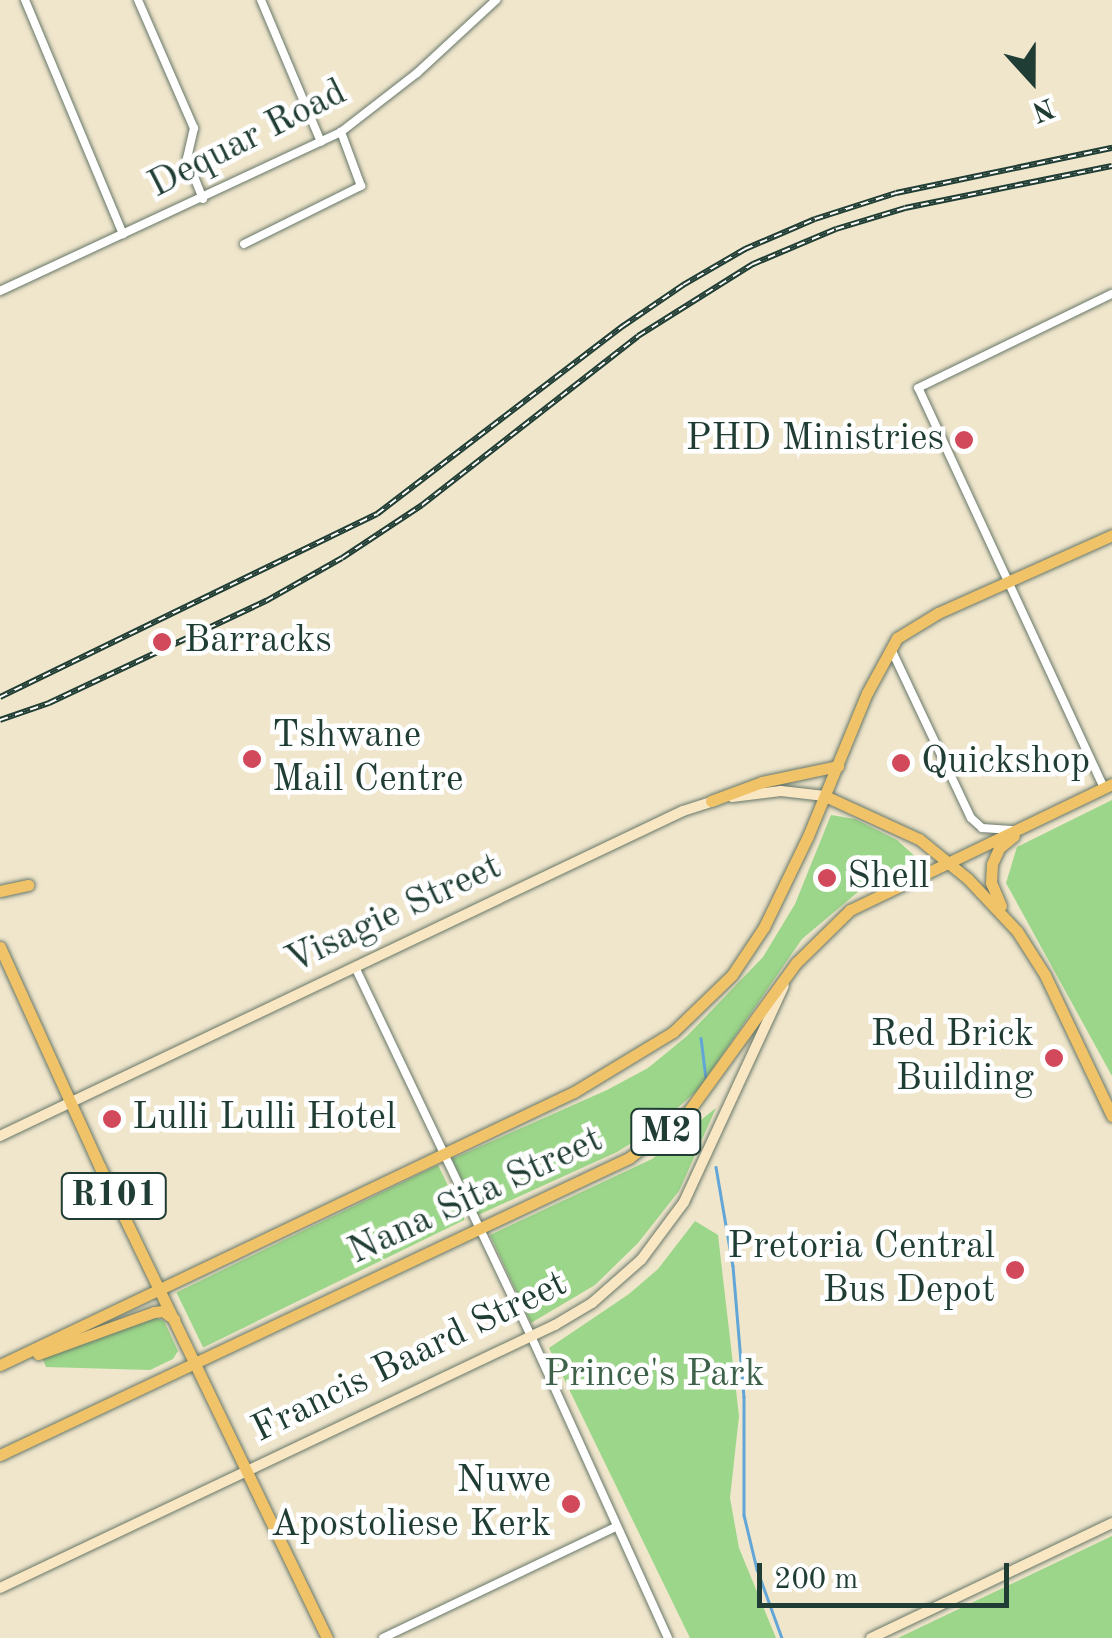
<!DOCTYPE html>
<style>
body{margin:0}
#map{position:relative;width:1112px;height:1638px;overflow:hidden;background:#f0e6cc;font-family:"Old Standard TT",serif}
div>[style]{position:absolute}
.green>*{inset:0;background:#9cd68a;transform-origin:0 0}
.stream>*{height:2.5px;margin:-1.25px;padding:0 1.25px;transform-origin:1.25px;border-radius:1.25px;background:#62a6d7}
.roads{filter:drop-shadow(0 0 2px #687869) drop-shadow(0 0 2px #687869)}
.street>*{height:8px;margin:-4px;padding:0 4px;transform-origin:4px;border-radius:4px;background:#fff}
.secondary>*{height:10px;margin:-5px;padding:0 5px;transform-origin:5px;border-radius:5px;background:#f9e7c3}
.primary>*{height:11px;margin:-5.5px;padding:0 5.5px;transform-origin:5.5px;border-radius:5.5px;background:#f1c369}
.rail>*{height:6px;margin-top:-3px;transform-origin:0;background:repeating-linear-gradient(90deg,#fff 0 8px,#1f3d34 0 16px);box-sizing:border-box;border-block:2px solid #1f3d34}
.dots>*{width:28px;height:28px;translate:-50% -50%;box-sizing:border-box;border:5px solid #fff;border-radius:50%}
span{translate:-50% -50%;white-space:nowrap;text-align:center;line-height:1.15;-webkit-text-stroke:9px #fff;paint-order:stroke}
.shield-label span{padding:2px 8px;background:#fff;border:2px solid;border-radius:8px;-webkit-text-stroke-width:0}
.shield-label{font-size:35px;color:#1f3d34;font-weight:700}
.street-label{font-size:38px;color:#1f3d34}
.poi-label{font-size:38px;color:#1f3d34}
.right{translate:-100% -50%;text-align:right}
.left{translate:0 -50%;text-align:left}
.park-label{font-size:38px;color:#3e634a}
.north{position:absolute;left:982px;top:30px;width:100px;height:100px;-webkit-text-stroke:8px #fff;paint-order:stroke;rotate:159deg;font-size:28px;font-weight:700;line-height:40px;text-align:center;color:#1f3d34}
.north::after{content:'';display:block;margin:auto;width:35px;height:45px;background:#1f3d34;clip-path:polygon(50% 0,100% 100%,50% 72%,0 100%)}
.scale{position:absolute;left:757px;top:1563px;width:252px;height:45px;box-sizing:border-box;border:5px solid #1f3d34;border-top:0;padding-left:12px;font-size:30px;line-height:35px;white-space:nowrap;color:#1f3d34;-webkit-text-stroke:8px #fff;paint-order:stroke}
</style>
<div id="map">
<div class="green">
<i style="clip-path:polygon(1112px 800px,1112px 1076px,1006px 883px,1017px 847px)"></i>
<i style="clip-path:polygon(831px 815px,855px 819px,897px 840px,918px 859px,871px 881px,802px 939px,698px 1090px,651px 1131px,617px 1152px,478px 1215px,452px 1159px,607px 1090px,648px 1068px,687px 1036px,763px 957px,795px 904px)"></i>
<i style="clip-path:polygon(716px 1108px,679px 1191px,638px 1243px,595px 1285px,531px 1323px,490px 1235px,652px 1159px)"></i>
<i style="left:438px;top:1165px;width:61px;height:291px;rotate:64deg"></i>
<i style="clip-path:polygon(695px 1221px,718px 1235px,739px 1416px,730px 1498px,739px 1548px,776px 1638px,690px 1638px,549px 1348px,629px 1294px,658px 1269px)"></i>
<i style="clip-path:polygon(156px 1318px,164px 1321px,178px 1351px,173px 1359px,150px 1370px,46px 1367px,42px 1357px)"></i>
<i style="clip-path:polygon(1112px 1536px,1112px 1638px,898px 1638px)"></i>
</div>
<div class="stream">
<i style="left:701px;top:1038px;width:40px;rotate:82.9deg"></i>
<i style="left:716px;top:1167px;width:100px;rotate:80.3deg"></i>
<i style="left:733px;top:1266px;width:131px;rotate:85.2deg"></i>
<i style="left:744px;top:1397px;width:118px;rotate:90deg"></i>
<i style="left:744px;top:1515px;width:56px;rotate:76.5deg"></i>
<i style="left:757px;top:1569px;width:73px;rotate:70.1deg"></i>
</div>
<div class="roads">
<div class="street">
<i style="left:25px;top:0;width:254px;rotate:67.3deg"></i>
<i style="left:138px;top:0;width:140px;rotate:66.4deg"></i>
<i style="left:194px;top:128px;width:32px;rotate:103deg"></i>
<i style="left:187px;top:159px;width:43px;rotate:68.2deg"></i>
<i style="left:261px;top:0;width:154px;rotate:67.1deg"></i>
<i style="left:244px;top:244px;width:131px;rotate:-26.4deg"></i>
<i style="left:361px;top:186px;width:58px;rotate:-110.3deg"></i>
<i style="left:0;top:291px;width:376px;rotate:-25deg"></i>
<i style="left:341px;top:132px;width:96px;rotate:-37.8deg"></i>
<i style="left:417px;top:73px;width:108px;rotate:-42.7deg"></i>
<i style="left:891px;top:649px;width:187px;rotate:64.7deg"></i>
<i style="left:971px;top:818px;width:15px;rotate:42deg"></i>
<i style="left:982px;top:828px;width:29px;rotate:4deg"></i>
<i style="left:1104px;top:788px;width:441px;rotate:-114.9deg"></i>
<i style="left:918px;top:388px;width:216px;rotate:-25.9deg"></i>
<i style="left:355px;top:967px;width:409px;rotate:64.5deg"></i>
<i style="left:531px;top:1336px;width:332px;rotate:65.6deg"></i>
<i style="left:383px;top:1638px;width:258px;rotate:-25.5deg"></i>
</div>
<div class="secondary">
<i style="left:732px;top:797px;width:49px;rotate:-7deg"></i>
<i style="left:781px;top:791px;width:44px;rotate:6.5deg"></i>
<i style="left:0;top:1136px;width:756px;rotate:-25.45deg"></i>
<i style="left:683px;top:811px;width:35px;rotate:-18deg"></i>
<i style="left:0;top:1588px;width:614px;rotate:-25.36deg"></i>
<i style="left:555px;top:1325px;width:43px;rotate:-30.7deg"></i>
<i style="left:592px;top:1303px;width:65px;rotate:-41.3deg"></i>
<i style="left:641px;top:1260px;width:72px;rotate:-53.4deg"></i>
<i style="left:684px;top:1202px;width:238px;rotate:-65.2deg"></i>
<i style="left:871px;top:1638px;width:267px;rotate:-25.5deg"></i>
</div>
<div class="primary">
<i style="left:825px;top:796px;width:103px;rotate:24.6deg"></i>
<i style="left:919px;top:839px;width:63px;rotate:39.2deg"></i>
<i style="left:968px;top:879px;width:71px;rotate:46.7deg"></i>
<i style="left:1017px;top:931px;width:52px;rotate:57.5deg"></i>
<i style="left:1045px;top:975px;width:156px;rotate:64.6deg"></i>
<i style="left:711px;top:801px;width:54px;rotate:-20.4deg"></i>
<i style="left:762px;top:782px;width:78px;rotate:-11.9deg"></i>
<i style="left:0;top:891px;width:29px;rotate:-12deg"></i>
<i style="left:1001px;top:906px;width:25px;rotate:-113deg"></i>
<i style="left:991px;top:883px;width:19px;rotate:-87deg"></i>
<i style="left:992px;top:864px;width:17px;rotate:-66deg"></i>
<i style="left:999px;top:848px;width:19px;rotate:-39deg"></i>
<i style="left:0;top:947px;width:242px;rotate:65.6deg"></i>
<i style="left:100px;top:1167px;width:523px;rotate:64.27deg"></i>
<i style="left:38px;top:1354px;width:123px;rotate:-19.9deg"></i>
<i style="left:154px;top:1312px;width:9px;rotate:-6deg"></i>
<i style="left:163px;top:1311px;width:14px;rotate:36deg"></i>
<i style="left:0;top:1365px;width:636px;rotate:-25.44deg"></i>
<i style="left:574px;top:1092px;width:116px;rotate:-31.2deg"></i>
<i style="left:673px;top:1032px;width:82px;rotate:-44deg"></i>
<i style="left:732px;top:975px;width:58px;rotate:-56.3deg"></i>
<i style="left:764px;top:927px;width:101px;rotate:-64.2deg"></i>
<i style="left:808px;top:836px;width:155px;rotate:-67.6deg"></i>
<i style="left:867px;top:693px;width:63px;rotate:-61.4deg"></i>
<i style="left:897px;top:638px;width:48px;rotate:-31.4deg"></i>
<i style="left:938px;top:613px;width:191px;rotate:-24.1deg"></i>
<i style="left:0;top:1455px;width:696px;rotate:-25.28deg"></i>
<i style="left:629px;top:1158px;width:75px;rotate:-37.9deg"></i>
<i style="left:688px;top:1112px;width:184px;rotate:-54.1deg"></i>
<i style="left:796px;top:963px;width:76px;rotate:-44.5deg"></i>
<i style="left:850px;top:910px;width:291px;rotate:-25.7deg"></i>
</div>
</div>
<div class="rail">
<i style="left:0;top:697px;width:419px;rotate:-25.9deg"></i>
<i style="left:377px;top:514px;width:310px;rotate:-37.4deg"></i>
<i style="left:623px;top:326px;width:73px;rotate:-34.3deg"></i>
<i style="left:683px;top:285px;width:72px;rotate:-30.1deg"></i>
<i style="left:745px;top:249px;width:76px;rotate:-23.2deg"></i>
<i style="left:815px;top:219px;width:85px;rotate:-17.8deg"></i>
<i style="left:896px;top:193px;width:221px;rotate:-11.8deg"></i>
<i style="left:0;top:720px;width:52px;rotate:-19.1deg"></i>
<i style="left:49px;top:703px;width:240px;rotate:-25.2deg"></i>
<i style="left:266px;top:601px;width:87px;rotate:-29.5deg"></i>
<i style="left:342px;top:558px;width:96px;rotate:-33.5deg"></i>
<i style="left:422px;top:505px;width:274px;rotate:-38deg"></i>
<i style="left:638px;top:336px;width:136px;rotate:-32.1deg"></i>
<i style="left:753px;top:264px;width:90px;rotate:-22.9deg"></i>
<i style="left:836px;top:229px;width:72px;rotate:-16.9deg"></i>
<i style="left:905px;top:208px;width:211px;rotate:-11.5deg"></i>
</div>
<div class="dots">
<i style="left:964px;top:440px;background:#d1495b"></i>
<i style="left:162px;top:642px;background:#d1495b"></i>
<i style="left:252px;top:759px;background:#d1495b"></i>
<i style="left:901px;top:763px;background:#d1495b"></i>
<i style="left:827px;top:878px;background:#d1495b"></i>
<i style="left:1054px;top:1058px;background:#d1495b"></i>
<i style="left:112px;top:1119px;background:#d1495b"></i>
<i style="left:1015px;top:1270px;background:#d1495b"></i>
<i style="left:571px;top:1504px;background:#d1495b"></i>
</div>
<div class="shield-label">
<span style="left:666px;top:1132px">M2</span>
<span style="left:114px;top:1196px">R101</span>
</div>
<div class="street-label">
<span style="left:248px;top:140px;rotate:-27deg">Dequar Road</span>
<span style="left:394px;top:915px;rotate:-25deg">Visagie Street</span>
<span style="left:476px;top:1197px;rotate:-25deg">Nana Sita Street</span>
<span style="left:410px;top:1358px;rotate:-26deg">Francis Baard Street</span>
</div>
<div class="poi-label">
<span class="right" style="left:944px;top:440px">PHD Ministries</span>
<span class="left" style="left:184px;top:642px">Barracks</span>
<span class="left" style="left:272px;top:759px">Tshwane<br>Mail Centre</span>
<span class="left" style="left:921px;top:763px">Quickshop</span>
<span class="left" style="left:847px;top:878px">Shell</span>
<span class="right" style="left:1034px;top:1058px">Red Brick<br>Building</span>
<span class="left" style="left:132px;top:1119px">Lulli Lulli Hotel</span>
<span class="right" style="left:995px;top:1270px">Pretoria Central<br>Bus Depot</span>
<span class="right" style="left:551px;top:1504px">Nuwe<br>Apostoliese Kerk</span>
</div>
<div class="park-label">
<span style="left:654px;top:1376px">Prince's Park</span>
</div>
<div class="north">N</div>
<div class="scale">200 m</div>
</div>
